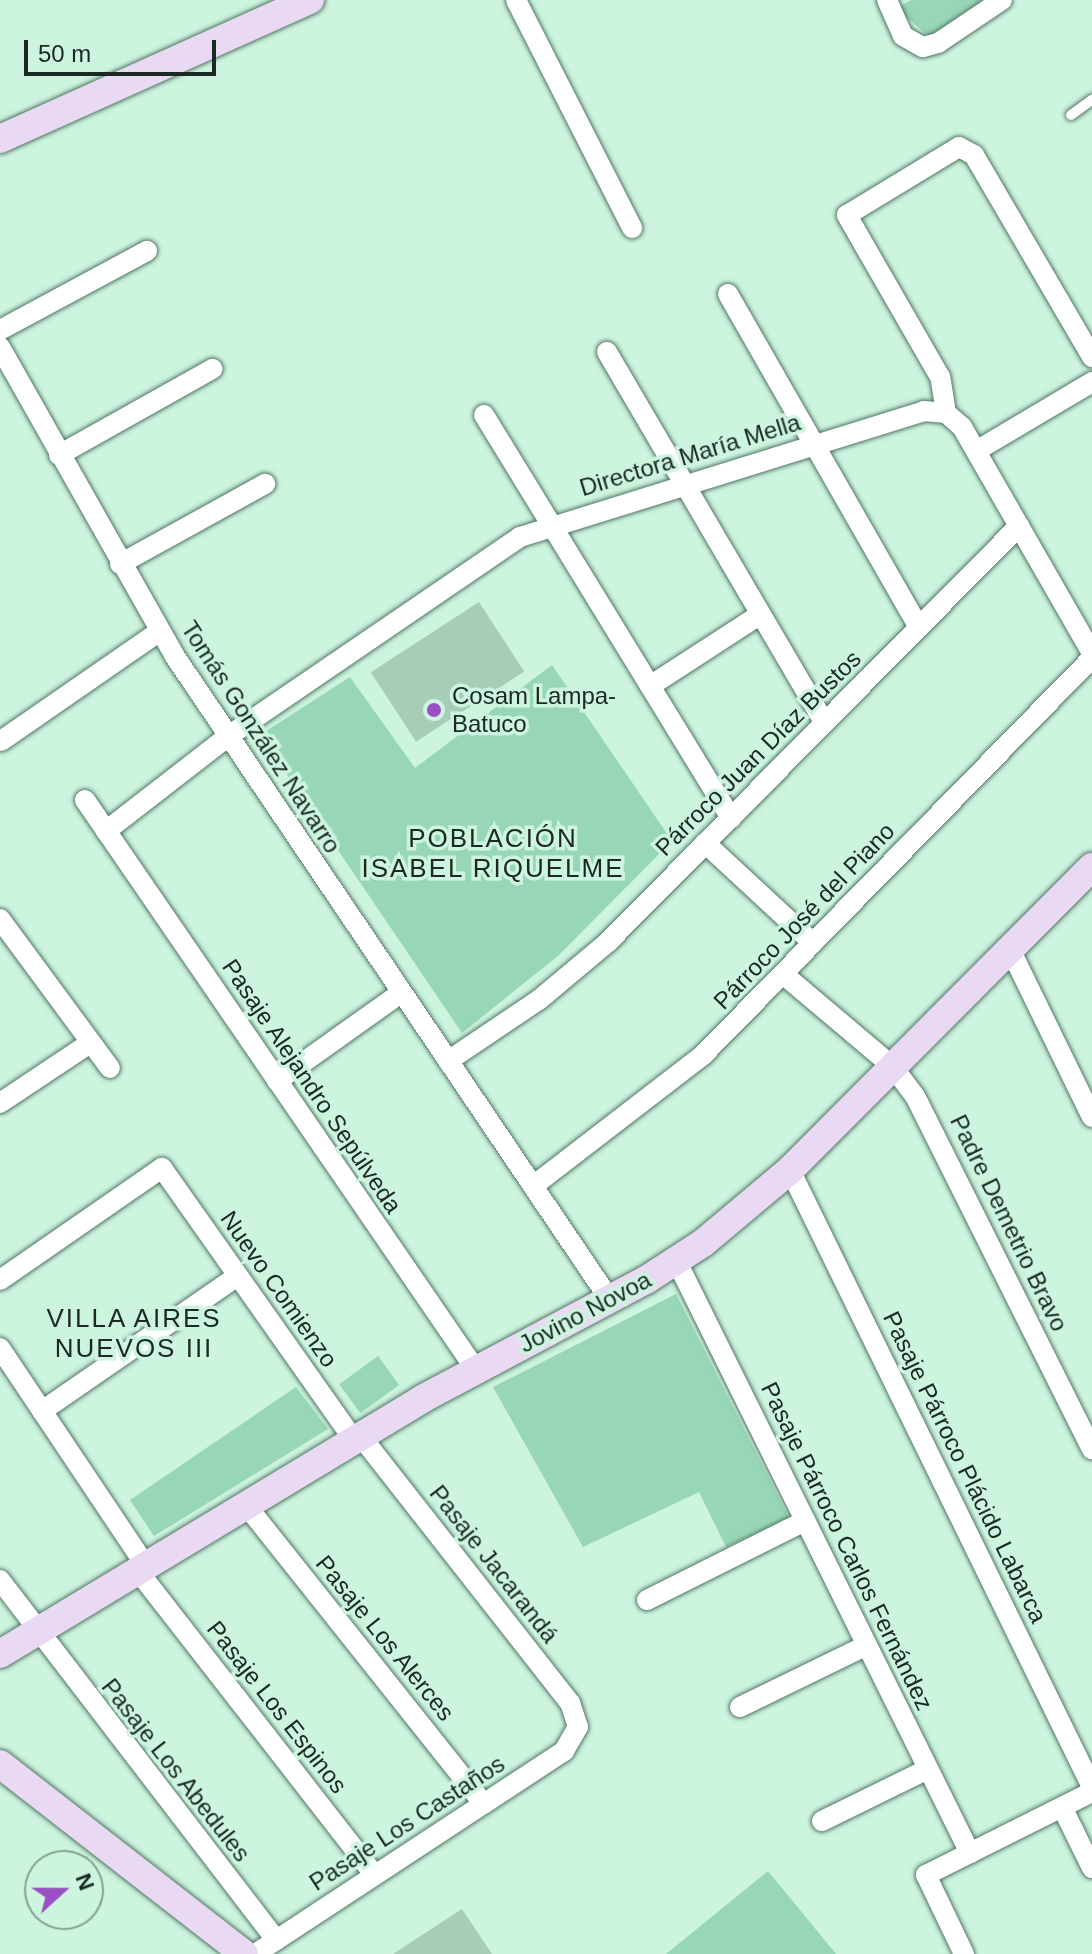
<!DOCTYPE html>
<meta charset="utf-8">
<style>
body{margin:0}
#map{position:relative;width:1092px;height:1954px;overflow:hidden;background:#ccf4df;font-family:Arial,sans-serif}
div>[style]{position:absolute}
.green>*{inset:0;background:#97d7b7;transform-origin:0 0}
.building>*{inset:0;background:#a7cdb9;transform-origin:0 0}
.roads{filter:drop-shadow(0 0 2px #527664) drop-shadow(0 0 2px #527664)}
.lane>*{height:10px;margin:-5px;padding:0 5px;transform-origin:5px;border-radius:5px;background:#fff}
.street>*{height:20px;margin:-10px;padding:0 10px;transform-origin:10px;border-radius:10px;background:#fff}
.secondary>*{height:28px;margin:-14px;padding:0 14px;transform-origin:14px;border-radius:14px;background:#e9d9f2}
.dots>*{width:22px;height:22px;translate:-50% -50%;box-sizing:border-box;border:4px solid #ccf4df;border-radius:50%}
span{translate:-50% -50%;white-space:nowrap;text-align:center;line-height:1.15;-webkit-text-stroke:7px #ccf4df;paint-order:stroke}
.street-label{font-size:24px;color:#1a2921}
.poi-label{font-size:24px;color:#1a2921}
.left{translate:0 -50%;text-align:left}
.neighbourhood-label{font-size:26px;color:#1a2921;letter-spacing:2px}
.north{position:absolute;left:24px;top:1850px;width:80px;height:80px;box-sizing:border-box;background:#ccf4df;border:2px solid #85a393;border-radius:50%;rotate:69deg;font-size:22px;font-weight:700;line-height:32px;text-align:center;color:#1a2921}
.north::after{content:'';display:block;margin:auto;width:28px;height:36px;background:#9a50c2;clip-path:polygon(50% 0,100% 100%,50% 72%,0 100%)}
.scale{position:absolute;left:24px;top:40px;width:192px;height:36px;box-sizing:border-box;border:4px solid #1a2921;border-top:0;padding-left:10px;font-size:24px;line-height:28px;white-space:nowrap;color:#1a2921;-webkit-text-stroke:6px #ccf4df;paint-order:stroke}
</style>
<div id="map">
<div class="green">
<i style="clip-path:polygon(911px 0,986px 0,931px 38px,905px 16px,901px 6px)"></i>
<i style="clip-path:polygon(552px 665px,672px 841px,558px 956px,462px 1033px,260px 735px,350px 677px,415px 768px)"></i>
<i style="clip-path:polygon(676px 1294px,789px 1518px,726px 1547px,699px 1492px,583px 1547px,493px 1387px)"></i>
<i style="left:378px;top:1356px;width:36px;height:48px;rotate:54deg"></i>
<i style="clip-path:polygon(296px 1387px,328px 1429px,154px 1536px,130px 1500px)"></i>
<i style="clip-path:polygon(768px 1871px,836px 1954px,666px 1954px)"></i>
</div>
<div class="building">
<i style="left:479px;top:602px;width:83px;height:129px;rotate:57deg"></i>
<i style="clip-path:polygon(462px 1909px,492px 1954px,393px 1954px)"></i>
</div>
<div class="roads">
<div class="lane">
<i style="left:1071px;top:115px;width:26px;rotate:-36deg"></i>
</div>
<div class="street">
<i style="left:516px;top:0;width:256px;rotate:63deg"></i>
<i style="left:887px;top:0;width:39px;rotate:66deg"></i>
<i style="left:903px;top:36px;width:23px;rotate:29deg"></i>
<i style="left:923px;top:47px;width:16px;rotate:-15deg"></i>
<i style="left:938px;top:43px;width:77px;rotate:-33.9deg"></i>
<i style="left:728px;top:294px;width:384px;rotate:60.2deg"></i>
<i style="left:0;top:330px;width:167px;rotate:-28.3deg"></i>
<i style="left:0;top:347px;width:354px;rotate:60.5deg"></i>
<i style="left:174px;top:655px;width:779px;rotate:55.94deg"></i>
<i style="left:607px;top:352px;width:430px;rotate:59.6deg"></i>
<i style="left:946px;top:413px;width:36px;rotate:-99deg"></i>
<i style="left:940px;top:377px;width:187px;rotate:-119.9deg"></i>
<i style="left:847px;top:215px;width:131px;rotate:-31.3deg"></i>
<i style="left:959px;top:147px;width:17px;rotate:28deg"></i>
<i style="left:974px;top:155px;width:234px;rotate:59.7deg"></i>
<i style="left:484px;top:415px;width:473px;rotate:58.5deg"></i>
<i style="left:976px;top:451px;width:135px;rotate:-30.7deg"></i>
<i style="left:59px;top:455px;width:176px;rotate:-29.3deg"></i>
<i style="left:120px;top:564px;width:166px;rotate:-28.9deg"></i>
<i style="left:650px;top:686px;width:132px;rotate:-33deg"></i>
<i style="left:1px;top:741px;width:193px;rotate:-34.7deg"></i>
<i style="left:85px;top:800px;width:691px;rotate:55.55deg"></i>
<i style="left:106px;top:831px;width:153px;rotate:-37.8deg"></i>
<i style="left:227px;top:737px;width:355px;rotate:-34.3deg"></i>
<i style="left:520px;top:537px;width:423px;rotate:-17.3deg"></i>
<i style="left:924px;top:411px;width:22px;rotate:5deg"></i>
<i style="left:946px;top:413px;width:21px;rotate:41deg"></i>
<i style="left:962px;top:427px;width:261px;rotate:60.1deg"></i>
<i style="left:705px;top:843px;width:147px;rotate:42.8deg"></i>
<i style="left:0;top:919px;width:185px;rotate:53.6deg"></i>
<i style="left:1010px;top:949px;width:187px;rotate:64deg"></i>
<i style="left:783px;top:974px;width:144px;rotate:40.2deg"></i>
<i style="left:893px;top:1067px;width:36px;rotate:53deg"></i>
<i style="left:915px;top:1096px;width:395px;rotate:63.4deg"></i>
<i style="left:448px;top:1061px;width:111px;rotate:-34deg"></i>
<i style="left:540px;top:999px;width:89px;rotate:-40deg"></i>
<i style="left:608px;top:942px;width:585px;rotate:-45.35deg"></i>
<i style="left:277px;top:1081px;width:152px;rotate:-35.4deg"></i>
<i style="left:0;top:1103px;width:108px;rotate:-33.7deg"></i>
<i style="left:790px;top:1170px;width:687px;rotate:63.92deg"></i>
<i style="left:533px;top:1186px;width:215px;rotate:-37.6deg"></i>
<i style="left:703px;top:1055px;width:556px;rotate:-45.58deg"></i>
<i style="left:677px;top:1262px;width:660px;rotate:63.63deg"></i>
<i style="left:0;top:1280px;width:197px;rotate:-34.7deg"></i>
<i style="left:162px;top:1168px;width:333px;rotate:54.8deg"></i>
<i style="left:0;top:1348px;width:262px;rotate:56.2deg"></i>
<i style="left:42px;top:1411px;width:238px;rotate:-34.6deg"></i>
<i style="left:246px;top:1505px;width:382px;rotate:51.5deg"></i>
<i style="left:138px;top:1571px;width:385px;rotate:52.1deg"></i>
<i style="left:0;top:1580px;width:454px;rotate:52.5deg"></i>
<i style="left:647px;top:1600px;width:177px;rotate:-26.6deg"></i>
<i style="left:740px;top:1707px;width:141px;rotate:-26deg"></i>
<i style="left:1062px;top:1807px;width:68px;rotate:63.8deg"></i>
<i style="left:822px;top:1821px;width:118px;rotate:-26.1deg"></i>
<i style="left:255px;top:1954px;width:370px;rotate:-33.3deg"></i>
<i style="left:564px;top:1751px;width:28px;rotate:-60deg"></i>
<i style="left:578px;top:1727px;width:25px;rotate:-108deg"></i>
<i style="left:570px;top:1703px;width:339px;rotate:-128.1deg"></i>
<i style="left:964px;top:1954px;width:88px;rotate:-115.7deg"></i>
<i style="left:926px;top:1875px;width:186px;rotate:-26.6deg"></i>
</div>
<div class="secondary">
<i style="left:0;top:139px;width:340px;rotate:-24.2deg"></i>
<i style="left:0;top:1654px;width:493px;rotate:-31.1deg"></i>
<i style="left:422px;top:1399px;width:254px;rotate:-28deg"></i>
<i style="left:646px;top:1280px;width:68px;rotate:-33deg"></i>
<i style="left:703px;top:1243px;width:114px;rotate:-40deg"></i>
<i style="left:790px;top:1170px;width:428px;rotate:-45.1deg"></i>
<i style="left:0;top:1764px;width:309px;rotate:37.9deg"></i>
</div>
</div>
<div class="dots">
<i style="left:434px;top:710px;background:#9a50c2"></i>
</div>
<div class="street-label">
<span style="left:690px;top:455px;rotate:-17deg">Directora María Mella</span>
<span style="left:261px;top:737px;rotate:57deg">Tomás González Navarro</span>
<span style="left:758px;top:753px;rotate:-45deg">Párroco Juan Díaz Bustos</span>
<span style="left:804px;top:916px;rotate:-46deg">Párroco José del Piano</span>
<span style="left:312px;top:1086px;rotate:56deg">Pasaje Alejandro Sepúlveda</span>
<span style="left:1009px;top:1223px;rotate:64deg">Padre Demetrio Bravo</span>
<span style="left:279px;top:1289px;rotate:55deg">Nuevo Comienzo</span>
<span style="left:585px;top:1312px;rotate:-28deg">Jovino Novoa</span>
<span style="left:965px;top:1467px;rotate:64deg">Pasaje Párroco Plácido Labarca</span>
<span style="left:847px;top:1546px;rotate:64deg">Pasaje Párroco Carlos Fernández</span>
<span style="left:494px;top:1564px;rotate:52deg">Pasaje Jacarandá</span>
<span style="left:385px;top:1638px;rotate:51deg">Pasaje Los Alerces</span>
<span style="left:277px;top:1707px;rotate:52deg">Pasaje Los Espinos</span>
<span style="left:176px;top:1770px;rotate:52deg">Pasaje Los Abedules</span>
<span style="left:407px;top:1823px;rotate:-33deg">Pasaje Los Castaños</span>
</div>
<div class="poi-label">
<span class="left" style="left:452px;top:710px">Cosam Lampa-<br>Batuco</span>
</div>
<div class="neighbourhood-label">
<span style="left:493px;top:854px">POBLACIÓN<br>ISABEL RIQUELME</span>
<span style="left:134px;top:1334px">VILLA AIRES<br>NUEVOS III</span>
</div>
<div class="north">N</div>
<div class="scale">50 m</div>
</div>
